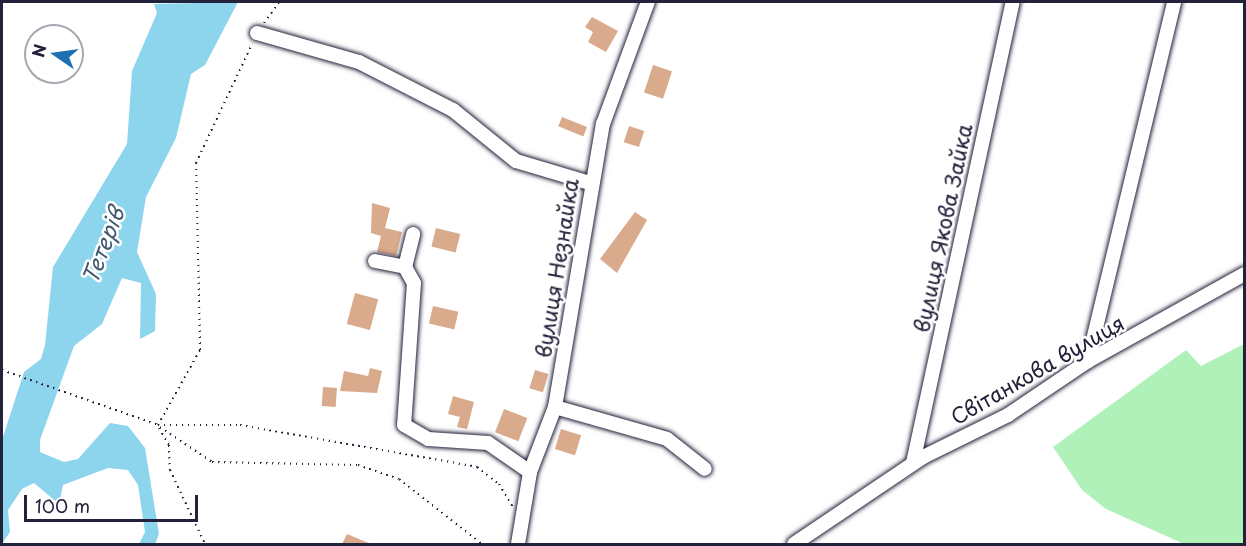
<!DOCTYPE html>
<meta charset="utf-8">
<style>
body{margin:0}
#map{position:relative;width:1246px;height:546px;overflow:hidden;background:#fff;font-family:"Playpen Sans",sans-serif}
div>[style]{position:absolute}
.green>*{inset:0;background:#b0f1b9}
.water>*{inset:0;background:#8cd5ed}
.building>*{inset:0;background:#d9aa8b;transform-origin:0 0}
.path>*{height:2px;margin-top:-1px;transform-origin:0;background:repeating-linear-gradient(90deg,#22223b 0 1.5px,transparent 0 6px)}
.roads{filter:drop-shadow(0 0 2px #22223b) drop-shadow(0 0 2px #22223b)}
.minor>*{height:14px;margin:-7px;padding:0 7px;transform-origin:7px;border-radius:7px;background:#fff}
span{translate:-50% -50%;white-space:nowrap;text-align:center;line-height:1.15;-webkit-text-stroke:5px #fff;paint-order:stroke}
.street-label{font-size:21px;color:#22223b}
.water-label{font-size:22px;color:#425870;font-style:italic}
.frame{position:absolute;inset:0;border:3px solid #22223b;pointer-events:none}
.north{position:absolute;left:24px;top:24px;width:60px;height:60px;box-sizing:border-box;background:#fff;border:2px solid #a7a7b1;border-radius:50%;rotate:283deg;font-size:16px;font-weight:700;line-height:24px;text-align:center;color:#22223b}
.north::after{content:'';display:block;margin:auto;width:21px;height:27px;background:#1f6fb2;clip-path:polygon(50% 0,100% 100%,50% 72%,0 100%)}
.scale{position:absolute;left:24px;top:495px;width:174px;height:27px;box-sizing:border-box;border:3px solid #22223b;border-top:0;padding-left:8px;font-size:18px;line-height:21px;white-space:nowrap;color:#22223b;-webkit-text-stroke:4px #fff;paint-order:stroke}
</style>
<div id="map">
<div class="green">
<i style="clip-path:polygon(1244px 344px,1244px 544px,1184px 544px,1106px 509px,1082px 490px,1053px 447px,1186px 350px,1201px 366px)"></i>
</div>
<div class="water">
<i style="clip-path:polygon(238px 2px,205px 65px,191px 74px,176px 138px,146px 197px,137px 252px,156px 294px,155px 331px,140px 339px,141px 283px,122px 278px,102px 324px,74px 346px,40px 440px,40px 452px,64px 462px,78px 459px,110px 423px,128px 426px,145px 448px,159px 534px,155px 544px,139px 544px,145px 532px,138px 485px,128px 470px,108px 468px,63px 485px,59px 504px,34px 483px,22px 489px,8px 510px,10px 532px,2px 544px,2px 440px,24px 372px,41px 359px,45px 345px,53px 267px,127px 144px,132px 71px,157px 13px,154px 4px)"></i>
</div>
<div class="building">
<i style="clip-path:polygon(592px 17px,618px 31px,606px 52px,588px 42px,593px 32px,585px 27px)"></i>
<i style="left:653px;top:65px;width:20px;height:29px;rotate:18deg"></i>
<i style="left:562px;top:117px;width:27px;height:10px;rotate:22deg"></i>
<i style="left:629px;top:126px;width:16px;height:17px;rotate:18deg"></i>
<i style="clip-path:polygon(372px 203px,390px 208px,385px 228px,402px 232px,396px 256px,377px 252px,381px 236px,371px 233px)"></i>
<i style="clip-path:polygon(635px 212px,647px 220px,617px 273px,600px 259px)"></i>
<i style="left:436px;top:228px;width:25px;height:19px;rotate:14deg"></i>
<i style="left:355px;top:293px;width:24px;height:32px;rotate:15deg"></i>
<i style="left:433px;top:306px;width:26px;height:18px;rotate:13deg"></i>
<i style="clip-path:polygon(370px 368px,382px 371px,377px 393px,340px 391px,344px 371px,368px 376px)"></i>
<i style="left:535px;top:370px;width:14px;height:19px;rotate:17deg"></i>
<i style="left:323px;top:387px;width:14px;height:19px;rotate:4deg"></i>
<i style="clip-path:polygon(453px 396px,474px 402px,467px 429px,457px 427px,460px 417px,448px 414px)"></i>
<i style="left:504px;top:409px;width:25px;height:25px;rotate:21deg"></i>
<i style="left:561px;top:429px;width:21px;height:21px;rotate:17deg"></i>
<i style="clip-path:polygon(347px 534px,371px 544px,342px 544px)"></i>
</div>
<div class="path">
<i style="left:264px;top:23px;width:26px;rotate:-54deg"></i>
<i style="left:2px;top:370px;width:165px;rotate:19.4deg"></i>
<i style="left:158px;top:425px;width:82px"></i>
<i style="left:240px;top:425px;width:241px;rotate:10deg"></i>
<i style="left:477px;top:467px;width:28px;rotate:38deg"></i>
<i style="left:499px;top:484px;width:26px;rotate:59deg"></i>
<i style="left:158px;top:425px;width:86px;rotate:-60.8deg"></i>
<i style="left:200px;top:350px;width:187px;rotate:-91.2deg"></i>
<i style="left:196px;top:163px;width:132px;rotate:-64.8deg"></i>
<i style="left:160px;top:427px;width:63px;rotate:33.9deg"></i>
<i style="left:212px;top:462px;width:146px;rotate:1.2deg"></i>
<i style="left:358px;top:465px;width:43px;rotate:18.9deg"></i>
<i style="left:399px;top:479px;width:105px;rotate:38.1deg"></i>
<i style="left:159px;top:428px;width:20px;rotate:60deg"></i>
<i style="left:169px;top:445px;width:25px;rotate:88deg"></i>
<i style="left:170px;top:470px;width:82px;rotate:64.7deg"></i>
</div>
<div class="roads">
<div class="minor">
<i style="left:257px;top:33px;width:106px;rotate:15.9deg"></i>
<i style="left:359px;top:62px;width:106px;rotate:27.1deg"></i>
<i style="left:453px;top:110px;width:81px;rotate:39deg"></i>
<i style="left:516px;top:161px;width:77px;rotate:16.6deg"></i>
<i style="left:375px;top:261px;width:31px;rotate:11deg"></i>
<i style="left:405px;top:267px;width:18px;rotate:61deg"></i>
<i style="left:414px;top:283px;width:142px;rotate:94deg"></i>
<i style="left:404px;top:425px;width:28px;rotate:30deg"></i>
<i style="left:428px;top:439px;width:60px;rotate:3.8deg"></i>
<i style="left:488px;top:443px;width:51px;rotate:34.6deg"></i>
<i style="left:405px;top:267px;width:34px;rotate:-76deg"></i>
<i style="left:1088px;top:361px;width:369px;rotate:-76.5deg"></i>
<i style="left:555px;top:407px;width:116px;rotate:15.9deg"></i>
<i style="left:667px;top:439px;width:48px;rotate:38.3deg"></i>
<i style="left:913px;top:463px;width:472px;rotate:-77.8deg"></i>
<i style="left:518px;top:544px;width:73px;rotate:-80.5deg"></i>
<i style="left:530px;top:472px;width:70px;rotate:-69deg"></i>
<i style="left:555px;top:407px;width:287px;rotate:-80.4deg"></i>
<i style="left:603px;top:124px;width:130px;rotate:-69.8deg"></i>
<i style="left:794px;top:544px;width:156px;rotate:-34deg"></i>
<i style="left:923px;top:457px;width:95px;rotate:-26.3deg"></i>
<i style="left:1008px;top:415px;width:97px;rotate:-34deg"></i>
<i style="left:1088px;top:361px;width:179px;rotate:-29.1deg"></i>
</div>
</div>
<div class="street-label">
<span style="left:942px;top:228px;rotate:-78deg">вулиця Якова Зайка</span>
<span style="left:556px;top:268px;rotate:-81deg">вулиця Незнайка</span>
<span style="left:1037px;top:369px;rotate:-30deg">Світанкова вулиця</span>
</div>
<div class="water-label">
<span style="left:102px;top:245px;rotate:-69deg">Тетерів</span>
</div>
<div class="frame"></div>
<div class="north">N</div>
<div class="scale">100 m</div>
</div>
